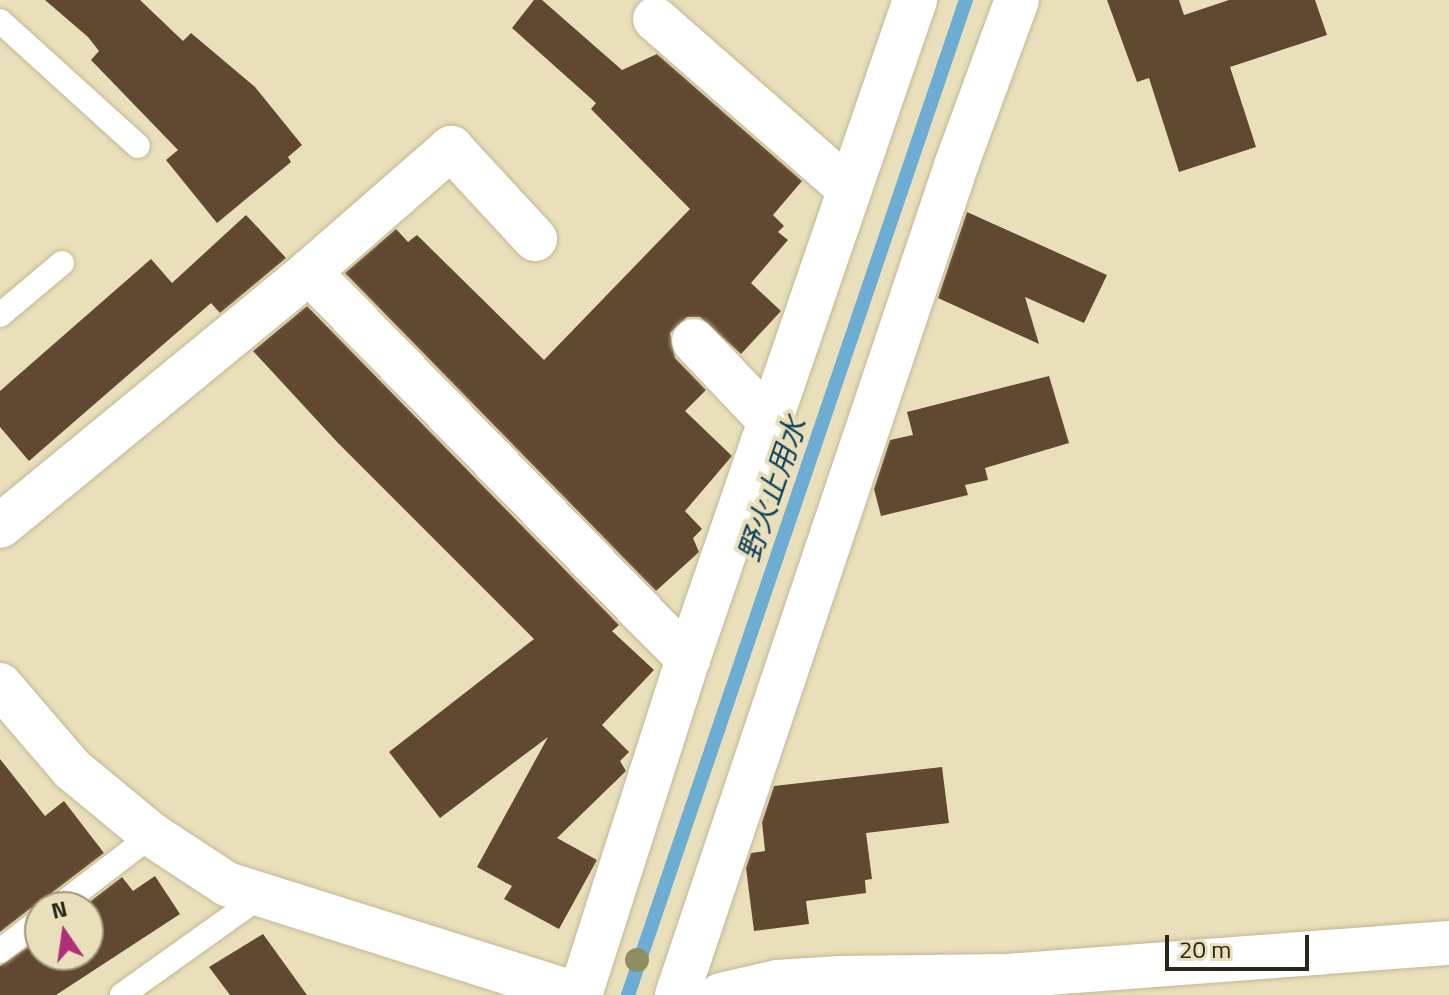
<!DOCTYPE html>
<meta charset="utf-8">
<style>
body{margin:0}
#map{position:relative;width:1449px;height:995px;overflow:hidden;background:#e9e0bb;font-family:"Titillium Web","Noto Sans JP",sans-serif}
div>[style]{position:absolute}
.stream>*{height:14px;margin:-7px;padding:0 7px;transform-origin:7px;border-radius:7px;background:#6dacd3}
.building>*{inset:0;background:#614830}
.roads{filter:drop-shadow(0 0 2px #c1b894) drop-shadow(0 0 2px #c1b894)}
.lane>*{height:24px;margin:-12px;padding:0 12px;transform-origin:12px;border-radius:12px;background:#fff}
.street>*{height:44px;margin:-22px;padding:0 22px;transform-origin:22px;border-radius:22px;background:#fff}
.secondary>*{height:44px;margin:-22px;padding:0 22px;transform-origin:22px;border-radius:22px;background:#fff}
.trees>*{width:24px;height:24px;margin:-12px;border-radius:50%;background:#8e8e63}
span{translate:-50% -50%;white-space:nowrap;text-align:center;line-height:1.15;-webkit-text-stroke:8px #e9e0bb;paint-order:stroke}
.water-label{font-size:30px;color:#10435e;font-style:italic}
.north{position:absolute;left:24px;top:891px;width:80px;height:80px;box-sizing:border-box;background:#e9e0bb;border:2px solid #9d967a;border-radius:50%;rotate:347deg;font-size:22px;font-weight:700;line-height:32px;text-align:center;color:#2a2618}
.north::after{content:'';display:block;margin:auto;width:28px;height:36px;background:#b02f7b;clip-path:polygon(50% 0,100% 100%,50% 72%,0 100%)}
.scale{position:absolute;left:1165px;top:935px;width:144px;height:36px;box-sizing:border-box;border:4px solid #2a2618;border-top:0;padding-left:10px;font-size:24px;line-height:28px;white-space:nowrap;color:#2a2618;-webkit-text-stroke:6px #e9e0bb;paint-order:stroke}
</style>
<div id="map">
<div class="stream">
<i style="left:628px;top:995px;width:1051px;rotate:-71.24deg"></i>
</div>
<div class="building">
<i style="clip-path:polygon(45px 0,140px 0,183px 41px,191px 33px,255px 87px,302px 145px,288px 157px,291px 162px,217px 223px,166px 160px,178px 150px,91px 60px,99px 51px,88px 37px)"></i>
<i style="clip-path:polygon(534px 0,542px 0,622px 70px,657px 54px,802px 181px,773px 215px,784px 226px,778px 232px,788px 240px,751px 283px,781px 311px,741px 354px,700px 317px,687px 317px,670px 333px,675px 358px,706px 390px,685px 411px,732px 456px,685px 511px,702px 529px,693px 538px,699px 552px,656px 591px,345px 273px,396px 229px,408px 242px,417px 235px,544px 360px,690px 209px,591px 109px,596px 103px,512px 28px)"></i>
<i style="clip-path:polygon(1107px 0,1179px 0,1184px 15px,1229px 0,1315px 0,1327px 35px,1230px 67px,1256px 147px,1179px 172px,1149px 78px,1137px 82px)"></i>
<i style="clip-path:polygon(967px 212px,1107px 275px,1084px 323px,1025px 297px,1039px 344px,938px 298px)"></i>
<i style="clip-path:polygon(246px 215px,286px 258px,220px 313px,211px 303px,29px 461px,0 427px,0 391px,151px 259px,172px 283px)"></i>
<i style="clip-path:polygon(307px 306px,619px 625px,612px 631px,654px 670px,602px 725px,629px 752px,620px 761px,626px 771px,557px 838px,597px 860px,559px 929px,504px 899px,512px 886px,477px 867px,548px 737px,440px 818px,389px 752px,534px 639px,338px 443px,253px 351px)"></i>
<i style="clip-path:polygon(1049px 376px,1069px 443px,985px 468px,988px 480px,965px 485px,968px 495px,881px 516px,874px 489px,890px 440px,913px 435px,907px 412px)"></i>
<i style="clip-path:polygon(0 759px,45px 816px,64px 801px,104px 853px,49px 895px,43px 906px,31px 908px,0 932px)"></i>
<i style="clip-path:polygon(942px 767px,949px 823px,866px 833px,872px 879px,865px 880px,866px 893px,806px 901px,809px 924px,754px 931px,746px 868px,751px 853px,765px 851px,762px 822px,774px 786px)"></i>
<i style="clip-path:polygon(155px 876px,180px 914px,56px 995px,0 995px,0 966px,40px 939px,40px 955px,88px 955px,88px 907px,83px 907px,122px 877px,133px 891px)"></i>
<i style="clip-path:polygon(263px 934px,307px 995px,230px 995px,209px 967px)"></i>
</div>
<div class="roads">
<div class="lane">
<i style="left:0;top:21px;width:186px;rotate:42.2deg"></i>
<i style="left:0;top:315px;width:81px;rotate:-40deg"></i>
<i style="left:58px;top:907px;width:118px;rotate:-37.5deg"></i>
<i style="left:0;top:951px;width:51px;rotate:-37.8deg"></i>
<i style="left:122px;top:995px;width:167px;rotate:-35.5deg"></i>
</div>
<div class="street">
<i style="left:655px;top:19px;width:258px;rotate:41.2deg"></i>
<i style="left:309px;top:272px;width:189px;rotate:-41.1deg"></i>
<i style="left:451px;top:148px;width:124px;rotate:47.3deg"></i>
<i style="left:694px;top:341px;width:110px;rotate:46.5deg"></i>
<i style="left:0;top:526px;width:400px;rotate:-39.4deg"></i>
<i style="left:309px;top:272px;width:542px;rotate:45.6deg"></i>
<i style="left:580px;top:995px;width:353px;rotate:-72.2deg"></i>
<i style="left:688px;top:659px;width:697px;rotate:-70.99deg"></i>
<i style="left:677px;top:995px;width:878px;rotate:-71.4deg"></i>
<i style="left:957px;top:163px;width:174px;rotate:-69.8deg"></i>
</div>
<div class="secondary">
<i style="left:0;top:685px;width:111px;rotate:49.4deg"></i>
<i style="left:72px;top:769px;width:104px;rotate:39.5deg"></i>
<i style="left:152px;top:835px;width:90px;rotate:33.2deg"></i>
<i style="left:227px;top:884px;width:369px;rotate:17.5deg"></i>
<i style="left:721px;top:995px;width:57px;rotate:-13.1deg"></i>
<i style="left:777px;top:982px;width:63px;rotate:-3.6deg"></i>
<i style="left:840px;top:978px;width:168px;rotate:-0.7deg"></i>
<i style="left:1008px;top:976px;width:442px;rotate:-4.3deg"></i>
</div>
</div>
<div class="trees">
<i style="left:637px;top:960px"></i>
</div>
<div class="water-label">
<span style="left:772px;top:489px;rotate:-71deg">野火止用水</span>
</div>
<div class="north">N</div>
<div class="scale">20 m</div>
</div>
